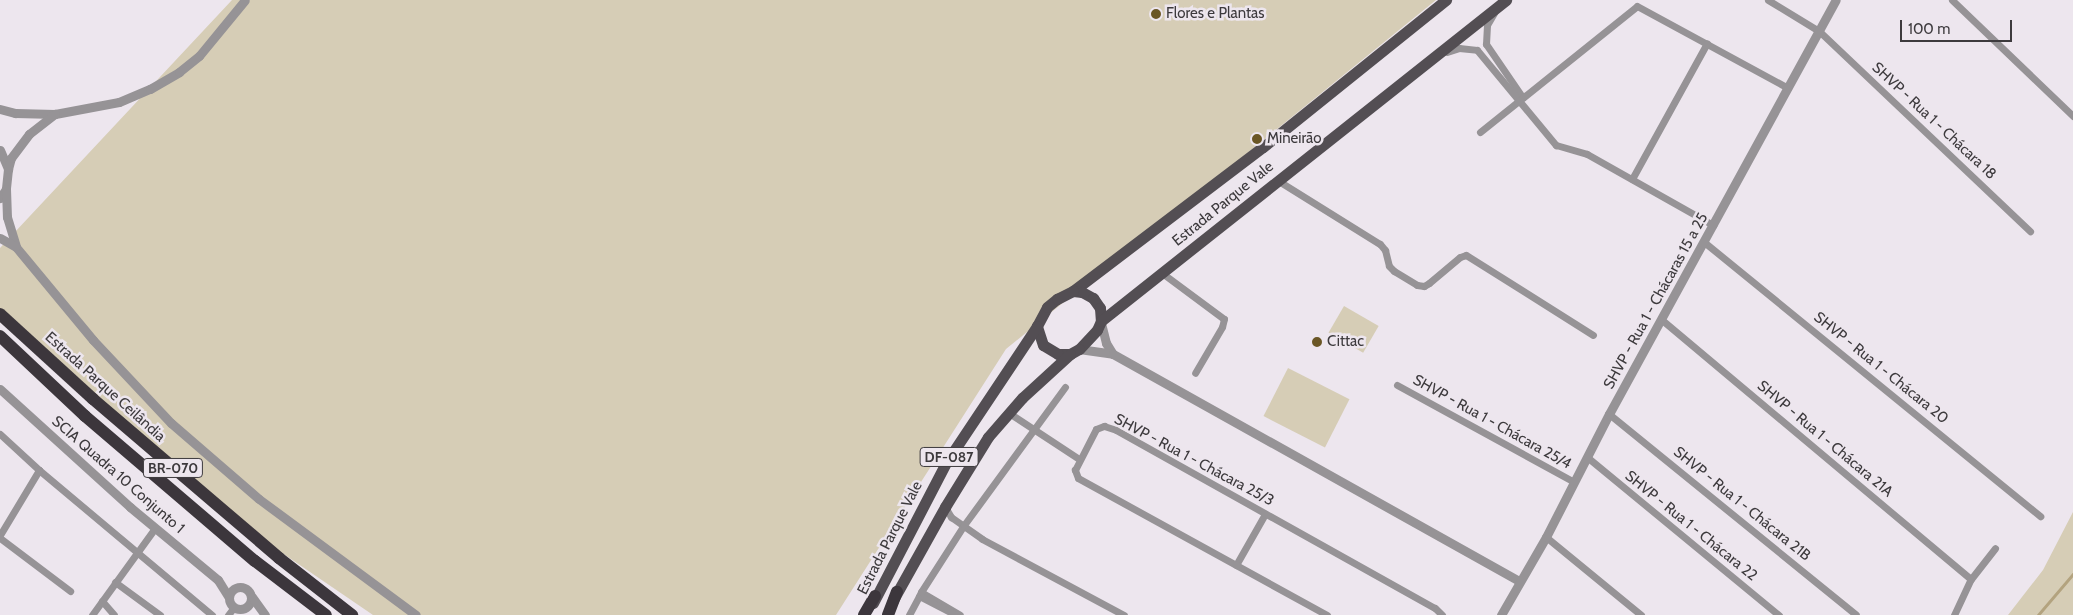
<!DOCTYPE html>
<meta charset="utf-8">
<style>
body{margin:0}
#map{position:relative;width:2073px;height:615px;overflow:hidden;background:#ede6ee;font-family:Cabin,sans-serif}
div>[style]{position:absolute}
.green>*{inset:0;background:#d6cdb6;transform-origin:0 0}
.stream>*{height:2.5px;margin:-1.25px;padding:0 1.25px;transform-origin:1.25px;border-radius:1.25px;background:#b3a37f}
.minor>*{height:7px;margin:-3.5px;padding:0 3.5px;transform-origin:3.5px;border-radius:3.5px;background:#969396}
.tertiary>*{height:9px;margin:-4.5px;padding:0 4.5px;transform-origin:4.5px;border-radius:4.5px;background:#969396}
.tertiary>.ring{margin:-4.5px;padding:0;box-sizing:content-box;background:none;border:9px solid #969396;border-radius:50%}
.primary>*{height:11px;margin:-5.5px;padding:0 5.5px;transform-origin:5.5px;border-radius:5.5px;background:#534e53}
.motorway>*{height:12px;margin:-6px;padding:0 6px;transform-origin:6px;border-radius:6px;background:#3c363c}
.dots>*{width:14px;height:14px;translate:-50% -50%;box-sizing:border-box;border:2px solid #ede6ee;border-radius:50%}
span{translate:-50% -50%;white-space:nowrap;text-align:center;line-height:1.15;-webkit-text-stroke:5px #ede6ee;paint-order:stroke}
.shield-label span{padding:1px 4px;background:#ede6ee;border:1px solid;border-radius:4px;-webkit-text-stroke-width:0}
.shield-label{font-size:14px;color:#3d3a3d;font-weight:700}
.poi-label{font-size:15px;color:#3d3a3d}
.left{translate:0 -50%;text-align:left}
.street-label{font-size:15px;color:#3d3a3d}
.scale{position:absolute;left:1900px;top:20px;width:112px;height:22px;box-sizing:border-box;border:2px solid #3d3a3d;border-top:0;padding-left:6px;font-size:15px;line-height:18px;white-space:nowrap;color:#3d3a3d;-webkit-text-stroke:4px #ede6ee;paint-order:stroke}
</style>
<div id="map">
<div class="green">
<i style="clip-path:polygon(232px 0,1436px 0,1006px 349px,836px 615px,373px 615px,234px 520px,0 322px,0 248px)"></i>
<i style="left:1344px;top:306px;width:40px;height:31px;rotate:30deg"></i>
<i style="left:1288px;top:368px;width:69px;height:54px;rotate:27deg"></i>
<i style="clip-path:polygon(2073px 512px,2073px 615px,2008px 615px,2043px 570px)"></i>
</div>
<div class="stream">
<i style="left:2038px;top:615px;width:54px;rotate:-49.5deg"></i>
</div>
<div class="minor">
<i style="left:1768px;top:0;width:60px;rotate:31.3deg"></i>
<i style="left:1819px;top:31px;width:291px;rotate:43.5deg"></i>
<i style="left:1952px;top:0;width:168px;rotate:43.8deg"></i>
<i style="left:1494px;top:13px;width:14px;rotate:120deg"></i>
<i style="left:1487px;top:25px;width:19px;rotate:93deg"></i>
<i style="left:1486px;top:44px;width:65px;rotate:55.6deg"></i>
<i style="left:1447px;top:52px;width:13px;rotate:-18deg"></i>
<i style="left:1459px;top:48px;width:18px;rotate:6deg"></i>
<i style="left:1477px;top:50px;width:124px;rotate:50.3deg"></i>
<i style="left:1556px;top:145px;width:32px;rotate:16deg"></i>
<i style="left:1587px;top:154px;width:145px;rotate:29.4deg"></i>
<i style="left:1480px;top:132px;width:201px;rotate:-38.7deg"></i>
<i style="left:1637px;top:6px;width:172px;rotate:28.5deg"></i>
<i style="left:1632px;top:179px;width:155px;rotate:-61.1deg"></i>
<i style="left:1277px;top:180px;width:121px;rotate:31.9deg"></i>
<i style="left:1380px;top:244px;width:8px;rotate:50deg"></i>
<i style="left:1385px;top:250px;width:16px;rotate:76deg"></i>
<i style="left:1389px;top:266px;width:7px;rotate:45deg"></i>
<i style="left:1394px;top:271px;width:27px;rotate:31deg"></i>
<i style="left:1417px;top:285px;width:7px;rotate:8deg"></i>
<i style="left:1424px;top:286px;width:6px;rotate:-31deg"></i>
<i style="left:1429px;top:283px;width:40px;rotate:-40deg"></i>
<i style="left:1460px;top:257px;width:6px;rotate:-18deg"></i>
<i style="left:1466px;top:255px;width:150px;rotate:32.2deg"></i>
<i style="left:1704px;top:242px;width:434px;rotate:39.2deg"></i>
<i style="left:1162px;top:273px;width:77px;rotate:36.6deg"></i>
<i style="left:1224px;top:319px;width:8px;rotate:104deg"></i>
<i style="left:1222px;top:327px;width:53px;rotate:120.4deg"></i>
<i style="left:1662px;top:320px;width:403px;rotate:40deg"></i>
<i style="left:1397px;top:385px;width:202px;rotate:28.7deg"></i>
<i style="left:1009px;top:413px;width:84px;rotate:33.3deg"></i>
<i style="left:1609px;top:414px;width:318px;rotate:39.1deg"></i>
<i style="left:0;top:434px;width:53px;rotate:42.7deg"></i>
<i style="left:39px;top:470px;width:226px;rotate:40deg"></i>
<i style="left:1587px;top:457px;width:249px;rotate:39.5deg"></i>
<i style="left:945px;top:507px;width:12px;rotate:59deg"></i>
<i style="left:951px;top:517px;width:38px;rotate:35deg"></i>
<i style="left:982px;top:539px;width:161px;rotate:28.2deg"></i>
<i style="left:0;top:535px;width:76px;rotate:-59deg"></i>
<i style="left:1546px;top:537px;width:123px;rotate:39.4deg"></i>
<i style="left:0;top:538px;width:88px;rotate:37.1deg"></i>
<i style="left:1236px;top:565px;width:59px;rotate:-60.4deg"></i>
<i style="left:115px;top:582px;width:56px;rotate:36.3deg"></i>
<i style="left:921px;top:592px;width:45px;rotate:30.5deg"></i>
<i style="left:919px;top:596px;width:42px;rotate:27.2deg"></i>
<i style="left:102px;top:601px;width:18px;rotate:49deg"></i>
<i style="left:92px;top:615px;width:107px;rotate:-54.1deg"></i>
<i style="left:228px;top:615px;width:10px;rotate:-53deg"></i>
<i style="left:909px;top:615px;width:26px;rotate:-62deg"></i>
<i style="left:921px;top:592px;width:80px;rotate:-57.3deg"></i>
<i style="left:964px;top:525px;width:171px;rotate:-53.8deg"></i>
<i style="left:1327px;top:615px;width:284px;rotate:-151.2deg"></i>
<i style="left:1078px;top:478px;width:9px;rotate:-111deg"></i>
<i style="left:1075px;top:470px;width:46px;rotate:-62.9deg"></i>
<i style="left:1096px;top:429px;width:9px;rotate:-21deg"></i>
<i style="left:1104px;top:426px;width:13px;rotate:18deg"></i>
<i style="left:1116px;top:430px;width:365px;rotate:29.2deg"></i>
<i style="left:1435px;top:608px;width:10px;rotate:45deg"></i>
<i style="left:1954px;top:615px;width:40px;rotate:-65deg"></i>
<i style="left:1971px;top:579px;width:39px;rotate:-52deg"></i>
</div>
<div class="tertiary">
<i style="left:0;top:109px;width:16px;rotate:15deg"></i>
<i style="left:15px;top:113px;width:40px;rotate:1.4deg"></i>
<i style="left:55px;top:114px;width:65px;rotate:-10.6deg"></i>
<i style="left:119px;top:102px;width:34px;rotate:-23deg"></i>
<i style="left:150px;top:89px;width:34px;rotate:-30deg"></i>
<i style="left:179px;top:72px;width:26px;rotate:-39deg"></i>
<i style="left:199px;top:56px;width:72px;rotate:-50.6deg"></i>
<i style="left:0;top:150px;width:21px;rotate:67deg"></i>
<i style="left:8px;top:169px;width:20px;rotate:96deg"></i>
<i style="left:6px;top:189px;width:11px;rotate:124deg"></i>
<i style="left:8px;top:169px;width:11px;rotate:-75deg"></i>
<i style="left:11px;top:158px;width:30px;rotate:-53deg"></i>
<i style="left:29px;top:134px;width:33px;rotate:-38deg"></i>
<i style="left:6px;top:189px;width:28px;rotate:88deg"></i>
<i style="left:7px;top:217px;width:31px;rotate:73deg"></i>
<i style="left:16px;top:247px;width:121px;rotate:50.4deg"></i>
<i style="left:93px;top:340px;width:114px;rotate:46.8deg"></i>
<i style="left:171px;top:423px;width:116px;rotate:40.8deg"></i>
<i style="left:259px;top:499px;width:195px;rotate:36.5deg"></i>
<i style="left:0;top:238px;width:18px;rotate:29deg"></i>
<i style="left:1101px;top:323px;width:21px;rotate:76deg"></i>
<i style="left:1106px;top:343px;width:13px;rotate:58deg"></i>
<i style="left:1079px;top:349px;width:34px;rotate:8deg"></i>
<i style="left:1113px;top:354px;width:466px;rotate:29.2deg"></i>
<i style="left:0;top:389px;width:176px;rotate:42.2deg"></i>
<i style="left:130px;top:507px;width:114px;rotate:39.7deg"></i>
<i style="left:218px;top:580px;width:19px;rotate:58deg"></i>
<i class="ring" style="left:229px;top:587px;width:13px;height:13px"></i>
<i style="left:252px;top:597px;width:22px;rotate:54deg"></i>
<i style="left:1501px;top:615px;width:90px;rotate:-60deg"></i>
<i style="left:1546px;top:537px;width:138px;rotate:-62.9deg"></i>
<i style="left:1609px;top:414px;width:472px;rotate:-61.3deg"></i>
</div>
<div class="primary">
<i style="left:1073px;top:291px;width:238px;rotate:-37.2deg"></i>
<i style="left:1263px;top:147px;width:235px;rotate:-38.8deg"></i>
<i style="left:1073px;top:291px;width:9px;rotate:6deg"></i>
<i style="left:1082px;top:292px;width:13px;rotate:29deg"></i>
<i style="left:1093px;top:298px;width:12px;rotate:55deg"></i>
<i style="left:1100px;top:308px;width:13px;rotate:86deg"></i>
<i style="left:1101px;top:321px;width:10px;rotate:114deg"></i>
<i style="left:1097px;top:330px;width:26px;rotate:133deg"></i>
<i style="left:1079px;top:349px;width:10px;rotate:151deg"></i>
<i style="left:1070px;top:354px;width:12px;rotate:180deg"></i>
<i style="left:1058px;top:354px;width:17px;rotate:-149deg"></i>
<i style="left:1043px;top:345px;width:20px;rotate:-108deg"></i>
<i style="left:1037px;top:326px;width:21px;rotate:-62deg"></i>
<i style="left:1047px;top:307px;width:13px;rotate:-39deg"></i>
<i style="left:1057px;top:299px;width:18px;rotate:-27deg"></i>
<i style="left:1101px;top:321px;width:517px;rotate:-38.4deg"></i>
<i style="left:893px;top:600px;width:107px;rotate:-60.8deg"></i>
<i style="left:945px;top:507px;width:82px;rotate:-58.4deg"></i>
<i style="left:988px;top:437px;width:52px;rotate:-48.9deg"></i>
<i style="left:1022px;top:398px;width:65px;rotate:-42.5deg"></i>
<i style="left:873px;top:603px;width:160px;rotate:-62.5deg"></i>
<i style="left:947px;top:461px;width:162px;rotate:-56.3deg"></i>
</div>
<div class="motorway">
<i style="left:0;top:314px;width:126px;rotate:42.4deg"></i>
<i style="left:93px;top:399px;width:245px;rotate:40.5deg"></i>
<i style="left:279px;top:558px;width:93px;rotate:38deg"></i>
<i style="left:0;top:336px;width:117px;rotate:43.3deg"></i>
<i style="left:85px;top:416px;width:223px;rotate:40.5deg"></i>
<i style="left:255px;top:561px;width:89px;rotate:37.3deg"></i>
<i style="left:864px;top:615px;width:22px;rotate:-60deg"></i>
<i style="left:888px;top:615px;width:25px;rotate:-69deg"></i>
</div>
<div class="dots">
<i style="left:1156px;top:14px;background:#6a5625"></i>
<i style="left:1257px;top:139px;background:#6a5625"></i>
<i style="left:1317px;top:342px;background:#6a5625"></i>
</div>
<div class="shield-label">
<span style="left:949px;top:457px">DF-087</span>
<span style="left:173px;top:468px">BR-070</span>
</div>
<div class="poi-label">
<span class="left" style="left:1166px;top:14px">Flores e Plantas</span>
<span class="left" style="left:1267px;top:139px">Mineirão</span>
<span class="left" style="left:1327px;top:342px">Cittac</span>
</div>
<div class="street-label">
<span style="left:1934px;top:121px;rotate:43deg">SHVP - Rua 1 - Chácara 18</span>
<span style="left:1223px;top:204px;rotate:-39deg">Estrada Parque Vale</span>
<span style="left:1656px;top:301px;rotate:-61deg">SHVP - Rua 1 - Chácaras 15 a 25</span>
<span style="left:1881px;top:368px;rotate:39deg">SHVP - Rua 1 - Chácara 20</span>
<span style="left:105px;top:387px;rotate:42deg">Estrada Parque Ceilândia</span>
<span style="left:1492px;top:422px;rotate:29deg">SHVP - Rua 1 - Chácara 25/4</span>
<span style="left:1825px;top:439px;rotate:40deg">SHVP - Rua 1 - Chácara 21A</span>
<span style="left:1194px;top:460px;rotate:28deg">SHVP - Rua 1 - Chácara 25/3</span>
<span style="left:118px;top:475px;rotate:41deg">SCIA Quadra 10 Conjunto 1</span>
<span style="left:1742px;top:504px;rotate:39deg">SHVP - Rua 1 - Chácara 21B</span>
<span style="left:1691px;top:526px;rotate:39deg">SHVP - Rua 1 - Chácara 22</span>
<span style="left:890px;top:538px;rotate:-63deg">Estrada Parque Vale</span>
</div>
<div class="scale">100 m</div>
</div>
